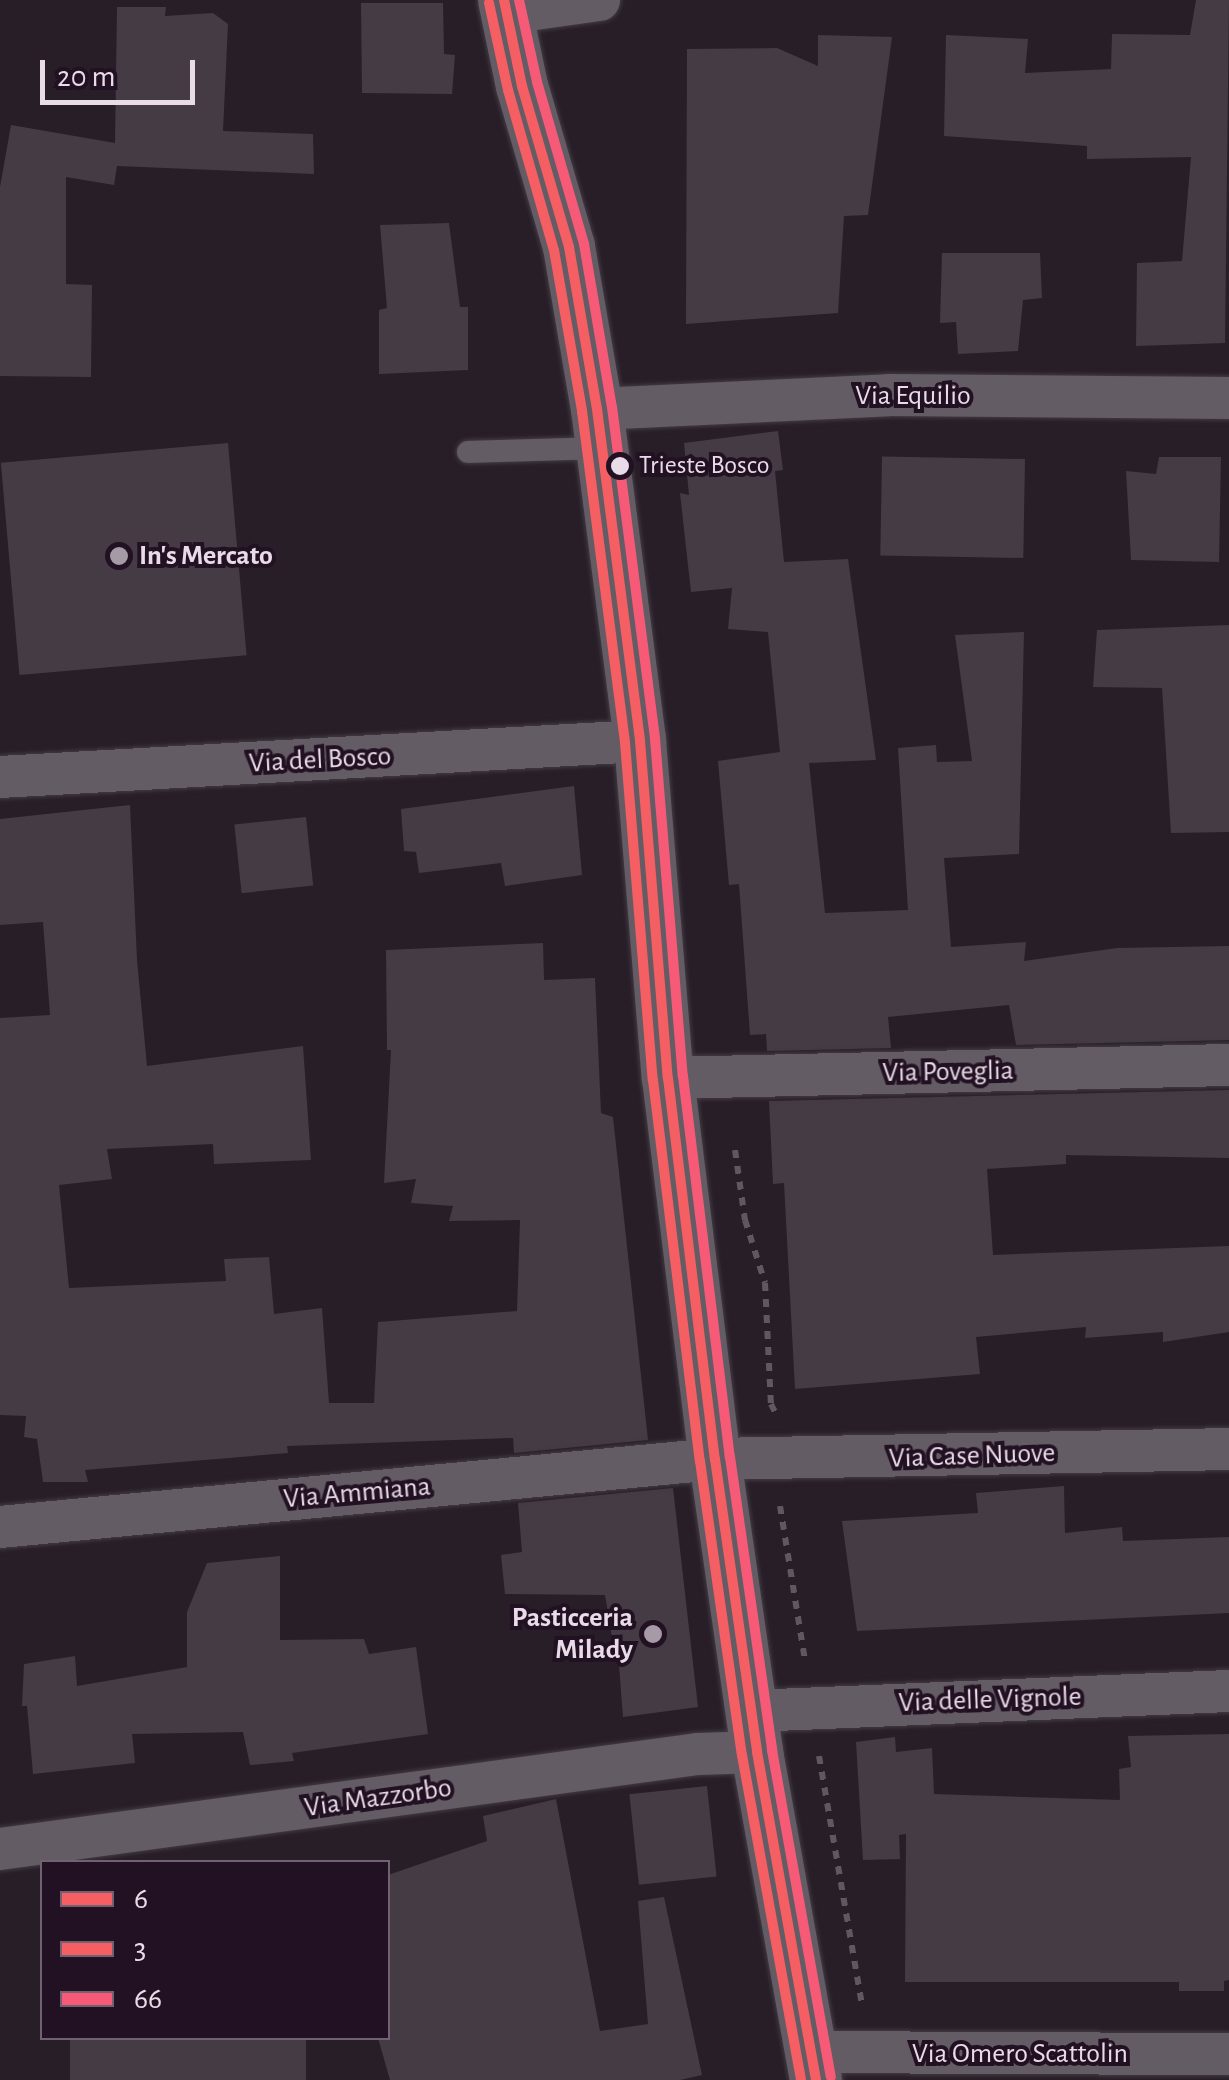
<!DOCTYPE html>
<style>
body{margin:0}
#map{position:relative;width:1229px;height:2080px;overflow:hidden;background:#281e28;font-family:"Alegreya Sans",sans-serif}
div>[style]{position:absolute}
.building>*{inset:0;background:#443b44;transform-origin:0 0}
.path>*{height:6px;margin-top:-3px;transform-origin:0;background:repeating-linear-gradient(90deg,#5f585f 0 8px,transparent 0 16px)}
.roads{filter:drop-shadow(0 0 2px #433b43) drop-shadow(0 0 2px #433b43)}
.service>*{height:22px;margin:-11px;padding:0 11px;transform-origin:11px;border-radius:11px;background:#645c64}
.minor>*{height:42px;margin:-21px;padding:0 21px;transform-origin:21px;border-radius:21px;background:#645c64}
.tertiary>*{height:52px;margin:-26px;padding:0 26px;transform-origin:26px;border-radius:26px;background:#645c64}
.bus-1>*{height:10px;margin:-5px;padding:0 5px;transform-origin:5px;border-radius:5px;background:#f55e62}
.bus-2>*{height:10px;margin:-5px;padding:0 5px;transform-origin:5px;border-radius:5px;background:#f55e62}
.bus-3>*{height:10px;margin:-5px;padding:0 5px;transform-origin:5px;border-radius:5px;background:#f75a77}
.dots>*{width:28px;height:28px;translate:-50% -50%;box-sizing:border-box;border:5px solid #212;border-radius:50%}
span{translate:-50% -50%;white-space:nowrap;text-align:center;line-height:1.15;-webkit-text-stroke:8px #212;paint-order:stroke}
.bus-label{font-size:26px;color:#e9dce8}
.left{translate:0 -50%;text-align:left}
.street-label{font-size:28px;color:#e9dce8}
.poi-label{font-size:28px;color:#e9dce8;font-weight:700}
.right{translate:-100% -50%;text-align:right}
.legend{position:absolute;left:40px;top:1860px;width:350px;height:180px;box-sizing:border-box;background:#212;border:2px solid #726271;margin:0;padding:12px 18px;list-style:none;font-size:30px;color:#e9dce8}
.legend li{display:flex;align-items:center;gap:20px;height:50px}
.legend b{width:50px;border:2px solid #726271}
.scale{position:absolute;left:40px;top:60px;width:155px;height:45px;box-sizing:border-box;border:5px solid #e9dce8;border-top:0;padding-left:12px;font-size:30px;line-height:35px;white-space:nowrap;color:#e9dce8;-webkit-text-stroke:8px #212;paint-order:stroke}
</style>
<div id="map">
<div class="building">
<i style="clip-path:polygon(1196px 0,1229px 0,1225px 343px,1136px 346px,1137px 263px,1182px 261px,1191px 157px,1087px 159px,1087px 146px,944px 136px,946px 35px,1028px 39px,1025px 73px,1111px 69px,1112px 34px,1190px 35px)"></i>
<i style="clip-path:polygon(361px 3px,443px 3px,444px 54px,455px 55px,452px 94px,362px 93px)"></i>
<i style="clip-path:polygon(117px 7px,166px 7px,165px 16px,213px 13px,228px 24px,223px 131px,313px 134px,314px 174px,117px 166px,114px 185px,66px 177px,66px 284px,92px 285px,91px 377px,0 376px,0 187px,11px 125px,115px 143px)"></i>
<i style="clip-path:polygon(818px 35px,892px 37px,868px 215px,844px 216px,838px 313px,686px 324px,687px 49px,777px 48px,818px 66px)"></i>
<i style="clip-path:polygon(449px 223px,460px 307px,468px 307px,468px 370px,379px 374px,379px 310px,387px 308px,380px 225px)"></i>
<i style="clip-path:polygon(942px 253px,1040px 253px,1042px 298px,1023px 300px,1018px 351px,958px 354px,956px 322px,940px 323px)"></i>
<i style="clip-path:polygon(778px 431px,783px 470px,775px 471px,784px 562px,848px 559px,876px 760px,809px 763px,825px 913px,908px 910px,898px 748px,936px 745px,937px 762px,972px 761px,955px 635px,1024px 632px,1019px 854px,944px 858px,951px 947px,1026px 942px,1024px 961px,1117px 948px,1229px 946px,1229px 1040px,1016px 1045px,1009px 1005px,888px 1017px,891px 1048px,767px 1051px,766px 1034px,750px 1035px,739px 884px,729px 885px,718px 761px,780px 752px,768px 632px,728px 629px,732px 588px,691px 592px,680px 493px,689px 495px,684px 443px)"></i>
<i style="left:228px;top:443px;width:213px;height:228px;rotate:85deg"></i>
<i style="clip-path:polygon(1159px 457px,1221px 457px,1219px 562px,1131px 560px,1126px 471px,1156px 474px)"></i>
<i style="left:1025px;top:459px;width:99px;height:143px;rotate:91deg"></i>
<i style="clip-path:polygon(1229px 625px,1229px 832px,1171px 833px,1162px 688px,1093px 687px,1097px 630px)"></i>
<i style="clip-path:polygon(574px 786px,582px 875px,505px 886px,501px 863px,419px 873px,416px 852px,404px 851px,401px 809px)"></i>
<i style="clip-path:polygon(130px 805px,137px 960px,147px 1066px,303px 1046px,311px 1160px,214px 1164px,213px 1144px,107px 1149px,112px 1179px,59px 1185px,69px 1288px,226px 1281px,224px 1259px,269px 1257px,274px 1314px,322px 1308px,329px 1403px,374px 1403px,378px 1322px,517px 1311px,520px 1220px,449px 1221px,453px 1206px,411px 1203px,416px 1179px,384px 1183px,391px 1050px,387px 1050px,386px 950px,543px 943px,544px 980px,595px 978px,601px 1113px,613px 1117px,648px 1440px,514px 1453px,513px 1438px,287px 1446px,288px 1453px,85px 1470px,88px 1482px,43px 1482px,37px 1439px,24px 1437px,26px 1416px,0 1415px,0 1018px,50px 1015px,43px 922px,0 925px,0 819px)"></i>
<i style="left:306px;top:817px;width:69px;height:72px;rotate:84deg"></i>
<i style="clip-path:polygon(1229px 1090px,1229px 1158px,1066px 1155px,1066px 1164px,987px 1169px,993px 1255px,1229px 1246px,1229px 1332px,1163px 1342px,1163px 1332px,1085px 1338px,1086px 1327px,976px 1337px,980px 1374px,795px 1389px,784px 1183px,773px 1184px,769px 1101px)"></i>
<i style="clip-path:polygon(1064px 1486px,1065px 1533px,1122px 1527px,1123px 1541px,1229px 1537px,1229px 1613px,857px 1631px,842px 1521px,978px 1513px,976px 1493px)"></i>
<i style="clip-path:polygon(673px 1488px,698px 1707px,623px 1717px,618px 1652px,614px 1649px,605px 1595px,505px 1594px,501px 1555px,522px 1552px,518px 1503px)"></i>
<i style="clip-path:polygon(280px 1556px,280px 1640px,364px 1639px,369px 1654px,416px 1647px,428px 1734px,292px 1753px,294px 1761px,250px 1765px,243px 1732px,132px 1734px,135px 1763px,33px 1774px,27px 1706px,22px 1706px,24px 1664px,75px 1656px,77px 1686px,187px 1667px,187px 1612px,207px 1563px)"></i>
<i style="clip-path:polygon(1229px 1734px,1229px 1980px,1224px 1981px,1224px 1991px,1179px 1991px,1179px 1982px,905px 1982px,906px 1834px,899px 1835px,900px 1859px,863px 1860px,856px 1742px,895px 1737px,896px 1752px,932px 1748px,934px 1794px,1120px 1800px,1119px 1769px,1131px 1767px,1128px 1736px)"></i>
<i style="left:707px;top:1786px;width:91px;height:78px;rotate:84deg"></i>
<i style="clip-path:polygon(556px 1799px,600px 2031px,648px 2024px,638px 1901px,664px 1897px,702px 2075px,680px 2080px,390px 2080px,378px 2038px,388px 2038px,388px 1875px,487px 1841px,483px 1816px)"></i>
<i style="left:70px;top:2038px;width:236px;height:49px"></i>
</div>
<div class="path">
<i style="left:735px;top:1150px;width:71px;rotate:81.9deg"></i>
<i style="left:745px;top:1220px;width:66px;rotate:72.4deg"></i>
<i style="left:765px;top:1283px;width:121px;rotate:87.2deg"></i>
<i style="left:771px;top:1404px;width:9px;rotate:63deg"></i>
<i style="left:780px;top:1506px;width:157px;rotate:80.8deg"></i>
<i style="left:819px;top:1756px;width:252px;rotate:80.2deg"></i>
</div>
<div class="roads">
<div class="service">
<i style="left:468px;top:452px;width:133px;rotate:-1.7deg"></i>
</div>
<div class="minor">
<i style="left:507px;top:13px;width:93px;rotate:-8deg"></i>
<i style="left:597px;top:409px;width:292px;rotate:-2.7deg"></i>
<i style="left:889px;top:395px;width:340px;rotate:0.5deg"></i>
<i style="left:0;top:777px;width:641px;rotate:-3.22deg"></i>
<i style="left:668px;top:1078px;width:561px;rotate:-1.33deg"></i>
<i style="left:0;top:1527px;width:718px;rotate:-5.43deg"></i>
<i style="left:715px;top:1459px;width:514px;rotate:-1.11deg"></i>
<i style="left:752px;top:1711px;width:477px;rotate:-2.4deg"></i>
<i style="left:0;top:1849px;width:704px;rotate:-7.75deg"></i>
<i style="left:698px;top:1754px;width:59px;rotate:-1.9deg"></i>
<i style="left:812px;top:2052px;width:417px;rotate:0.3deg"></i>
</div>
<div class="tertiary">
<i style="left:504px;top:0;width:88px;rotate:78.2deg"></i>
<i style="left:522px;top:86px;width:168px;rotate:73.7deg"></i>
<i style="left:569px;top:247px;width:164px;rotate:80.2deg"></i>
<i style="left:597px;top:409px;width:335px;rotate:82.6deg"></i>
<i style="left:640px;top:741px;width:338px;rotate:85.3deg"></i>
<i style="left:668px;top:1078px;width:384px;rotate:83deg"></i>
<i style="left:715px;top:1459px;width:296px;rotate:81.8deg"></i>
<i style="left:757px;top:1752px;width:333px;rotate:79.8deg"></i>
</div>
</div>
<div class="bus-1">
<i style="left:504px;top:0;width:88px;rotate:78.2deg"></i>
<i style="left:522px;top:86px;width:168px;rotate:73.7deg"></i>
<i style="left:569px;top:247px;width:164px;rotate:80.2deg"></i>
<i style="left:597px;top:409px;width:335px;rotate:82.6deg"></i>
<i style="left:640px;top:741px;width:338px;rotate:85.3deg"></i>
<i style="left:668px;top:1078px;width:384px;rotate:83deg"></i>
<i style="left:715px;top:1459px;width:296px;rotate:81.8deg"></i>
<i style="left:757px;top:1752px;width:333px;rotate:79.8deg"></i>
</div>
<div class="bus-2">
<i style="left:489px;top:3px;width:89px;rotate:77.7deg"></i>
<i style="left:508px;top:90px;width:166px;rotate:74deg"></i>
<i style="left:554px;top:250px;width:163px;rotate:80.1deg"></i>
<i style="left:582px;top:411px;width:335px;rotate:82.6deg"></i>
<i style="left:625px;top:743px;width:338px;rotate:85.3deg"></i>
<i style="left:653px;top:1080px;width:384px;rotate:83deg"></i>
<i style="left:700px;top:1461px;width:297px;rotate:81.9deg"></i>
<i style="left:742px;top:1755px;width:330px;rotate:79.7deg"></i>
</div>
<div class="bus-3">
<i style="left:519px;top:0;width:84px;rotate:77.6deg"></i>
<i style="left:537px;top:82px;width:169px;rotate:73.8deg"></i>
<i style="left:584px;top:244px;width:165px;rotate:80.3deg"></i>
<i style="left:612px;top:407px;width:335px;rotate:82.6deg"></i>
<i style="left:655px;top:739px;width:338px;rotate:85.3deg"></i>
<i style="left:683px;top:1076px;width:384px;rotate:83deg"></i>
<i style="left:730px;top:1457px;width:296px;rotate:81.8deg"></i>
<i style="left:772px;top:1750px;width:332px;rotate:79.8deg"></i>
</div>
<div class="dots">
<i style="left:620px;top:466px;background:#e9dce8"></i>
<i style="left:119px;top:556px;background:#a59aa5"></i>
<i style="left:653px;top:1634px;background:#a59aa5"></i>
</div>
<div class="bus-label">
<span class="left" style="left:639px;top:466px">Trieste Bosco</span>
</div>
<div class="street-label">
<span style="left:913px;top:396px">Via Equilio</span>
<span style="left:320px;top:760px;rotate:-3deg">Via del Bosco</span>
<span style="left:948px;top:1072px;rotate:-1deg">Via Poveglia</span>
<span style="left:972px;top:1456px;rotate:-2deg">Via Case Nuove</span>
<span style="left:357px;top:1493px;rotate:-5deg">Via Ammiana</span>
<span style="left:990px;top:1700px;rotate:-2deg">Via delle Vignole</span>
<span style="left:378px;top:1798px;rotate:-8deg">Via Mazzorbo</span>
<span style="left:1020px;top:2054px">Via Omero Scattolin</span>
</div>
<div class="poi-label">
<span class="left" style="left:139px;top:556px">In's Mercato</span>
<span class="right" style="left:633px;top:1634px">Pasticceria<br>Milady</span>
</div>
<ul class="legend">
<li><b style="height:12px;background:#f55e62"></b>6</li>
<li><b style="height:12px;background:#f55e62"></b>3</li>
<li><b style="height:12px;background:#f75a77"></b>66</li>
</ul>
<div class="scale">20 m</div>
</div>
